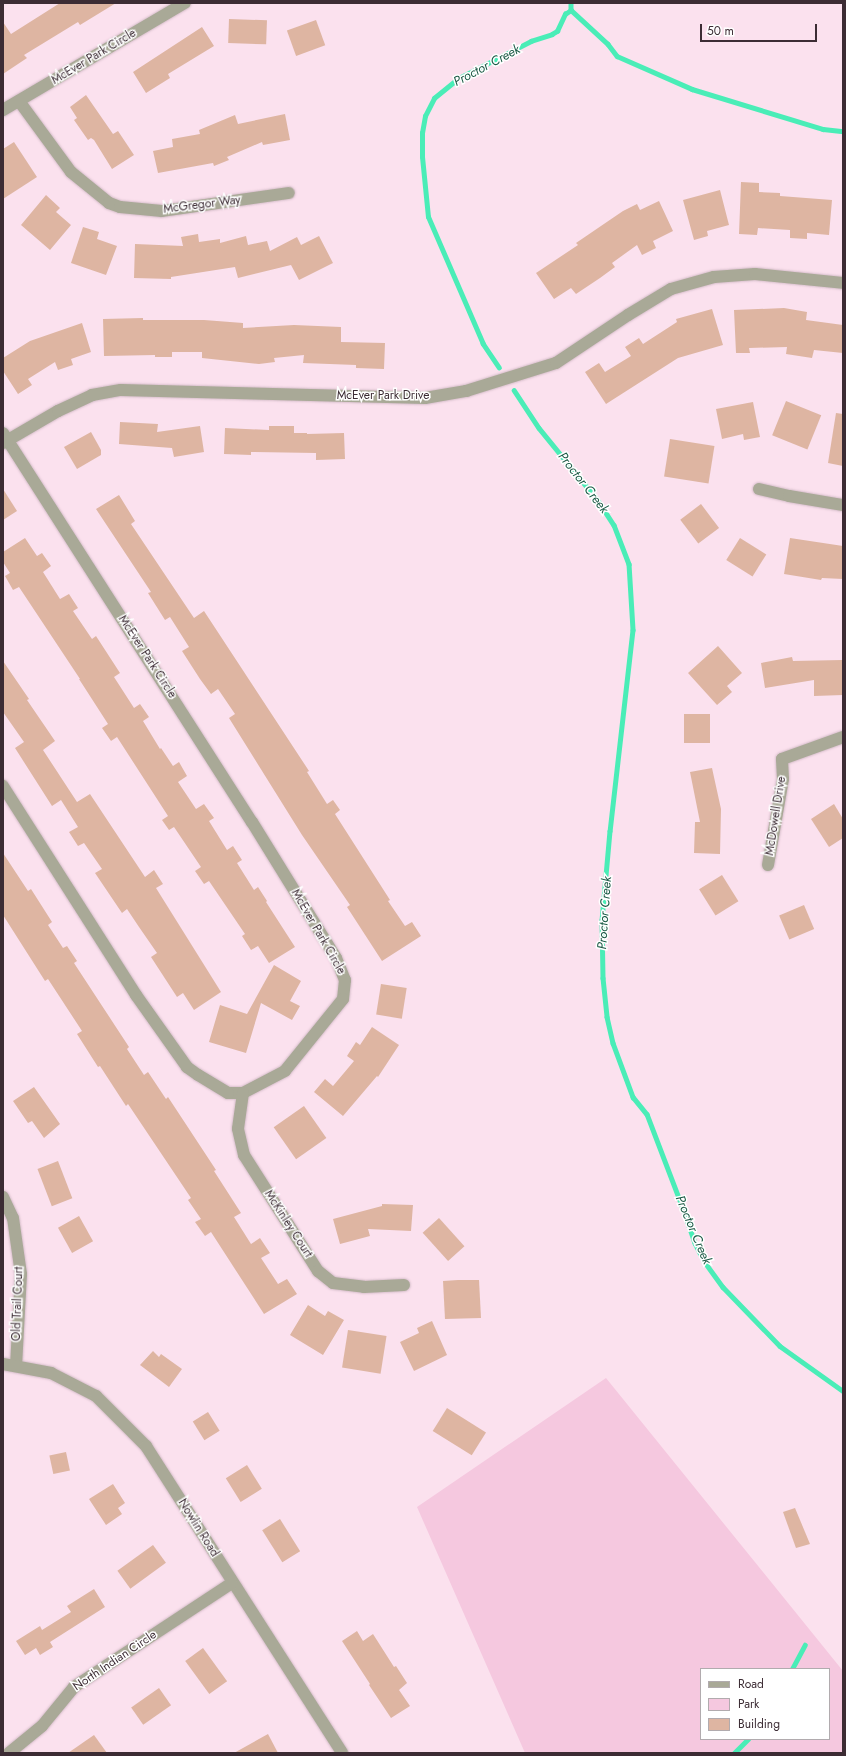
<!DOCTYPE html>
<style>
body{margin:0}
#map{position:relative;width:846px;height:1756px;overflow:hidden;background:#fbe1ee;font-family:Jost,sans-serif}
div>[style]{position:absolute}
.green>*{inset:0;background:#f5c8df}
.stream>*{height:4.5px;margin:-2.25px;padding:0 2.25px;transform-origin:2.25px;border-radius:2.25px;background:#4aedb7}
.building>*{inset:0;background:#deb5a2;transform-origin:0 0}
.roads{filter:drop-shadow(0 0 1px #d5bdc9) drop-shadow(0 0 1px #d5bdc9)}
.minor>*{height:12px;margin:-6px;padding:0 6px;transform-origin:6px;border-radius:6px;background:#a9a997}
span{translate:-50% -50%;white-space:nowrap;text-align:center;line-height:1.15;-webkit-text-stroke:3px #fff;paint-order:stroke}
.street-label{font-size:12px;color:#3c2c34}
.water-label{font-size:13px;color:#1b5a45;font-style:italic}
.frame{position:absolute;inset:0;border:4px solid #3c2c34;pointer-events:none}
.legend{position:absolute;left:700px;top:1668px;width:130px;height:72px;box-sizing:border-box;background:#fff;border:1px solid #b1abae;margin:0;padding:5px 7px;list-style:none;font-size:12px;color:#3c2c34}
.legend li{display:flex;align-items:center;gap:8px;height:20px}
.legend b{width:20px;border:1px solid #b1abae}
.scale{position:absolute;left:700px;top:24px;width:117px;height:18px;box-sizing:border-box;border:2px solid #3c2c34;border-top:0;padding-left:5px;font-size:12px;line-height:14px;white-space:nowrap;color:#3c2c34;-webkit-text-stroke:3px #fff;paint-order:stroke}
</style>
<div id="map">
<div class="green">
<i style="clip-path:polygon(evenodd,606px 1378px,843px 1671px,843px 1753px,525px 1753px,417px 1507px,606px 1378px,701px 1669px,829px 1669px,829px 1739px,701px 1739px,701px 1669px)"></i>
</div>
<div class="stream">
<i style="left:571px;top:3px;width:7px;rotate:90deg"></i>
<i style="left:571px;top:10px;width:50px;rotate:42.6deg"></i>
<i style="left:608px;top:44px;width:15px;rotate:53deg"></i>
<i style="left:617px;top:56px;width:82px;rotate:23.7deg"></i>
<i style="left:692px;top:89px;width:137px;rotate:17deg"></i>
<i style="left:823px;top:129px;width:20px;rotate:6deg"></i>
<i style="left:499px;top:368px;width:29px;rotate:-124deg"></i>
<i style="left:483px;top:344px;width:138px;rotate:-113.4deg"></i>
<i style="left:428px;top:217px;width:60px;rotate:-95.7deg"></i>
<i style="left:422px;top:157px;width:24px;rotate:-90deg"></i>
<i style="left:422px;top:133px;width:17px;rotate:-80deg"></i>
<i style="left:425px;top:116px;width:20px;rotate:-63deg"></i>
<i style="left:434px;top:98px;width:32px;rotate:-39deg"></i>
<i style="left:459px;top:78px;width:81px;rotate:-27.2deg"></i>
<i style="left:531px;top:41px;width:22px;rotate:-18deg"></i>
<i style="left:552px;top:34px;width:6px;rotate:-31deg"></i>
<i style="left:557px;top:31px;width:19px;rotate:-65deg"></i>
<i style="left:565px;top:14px;width:7px;rotate:-34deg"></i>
<i style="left:514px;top:390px;width:45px;rotate:56.7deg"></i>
<i style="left:539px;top:428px;width:92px;rotate:50.8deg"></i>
<i style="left:597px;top:499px;width:31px;rotate:57deg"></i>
<i style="left:614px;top:525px;width:42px;rotate:69deg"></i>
<i style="left:629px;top:564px;width:66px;rotate:86.5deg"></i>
<i style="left:633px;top:630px;width:202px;rotate:96.5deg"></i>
<i style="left:610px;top:831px;width:89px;rotate:95.1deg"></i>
<i style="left:602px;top:920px;width:58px;rotate:89deg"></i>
<i style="left:603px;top:978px;width:39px;rotate:84deg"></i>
<i style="left:607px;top:1017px;width:27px;rotate:77deg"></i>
<i style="left:613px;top:1043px;width:58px;rotate:69.7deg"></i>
<i style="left:633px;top:1097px;width:22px;rotate:51deg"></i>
<i style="left:647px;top:1114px;width:95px;rotate:69.1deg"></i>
<i style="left:681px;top:1203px;width:42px;rotate:70.7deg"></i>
<i style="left:695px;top:1243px;width:20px;rotate:63deg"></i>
<i style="left:704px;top:1261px;width:32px;rotate:54deg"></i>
<i style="left:723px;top:1287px;width:82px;rotate:46deg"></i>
<i style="left:780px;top:1346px;width:77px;rotate:35.5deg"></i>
<i style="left:792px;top:1669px;width:27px;rotate:-62deg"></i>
<i style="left:734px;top:1753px;width:20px;rotate:-45deg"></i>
</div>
<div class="building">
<i style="clip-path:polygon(60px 3px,116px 3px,80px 25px,78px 22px,24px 55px,27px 58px,3px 74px,3px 22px,11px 34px)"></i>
<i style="left:229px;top:19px;width:38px;height:24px;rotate:2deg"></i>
<i style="left:316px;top:20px;width:27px;height:31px;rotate:70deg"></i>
<i style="clip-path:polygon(202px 27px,214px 46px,168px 74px,170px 78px,146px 93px,133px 72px)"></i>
<i style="clip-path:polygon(86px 95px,113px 134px,118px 131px,134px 155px,112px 169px,94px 140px,91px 138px,88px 140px,74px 120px,77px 118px,70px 107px)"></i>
<i style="clip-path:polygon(285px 114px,290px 140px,263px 145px,262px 142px,227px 157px,229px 160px,214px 166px,213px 163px,158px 173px,153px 151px,173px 147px,172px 139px,200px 134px,199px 130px,235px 115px,238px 124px)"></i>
<i style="clip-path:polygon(14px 142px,37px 177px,3px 199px,3px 149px)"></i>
<i style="clip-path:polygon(741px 182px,759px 183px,759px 192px,780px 193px,780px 196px,832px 200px,829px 235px,807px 233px,807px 239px,790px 238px,790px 230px,758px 228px,757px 235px,739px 234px)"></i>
<i style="clip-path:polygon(720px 190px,729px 225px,707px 231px,708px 236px,694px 240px,683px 200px)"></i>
<i style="clip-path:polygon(46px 195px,60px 208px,56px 212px,71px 225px,50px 250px,21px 225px)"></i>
<i style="clip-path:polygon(659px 201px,673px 231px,653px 241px,656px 248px,642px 255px,637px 245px,612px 263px,615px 267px,600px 278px,576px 294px,571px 288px,554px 299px,536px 273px,578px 245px,576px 243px,623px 211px,637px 204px,640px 210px)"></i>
<i style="clip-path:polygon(83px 227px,99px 232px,97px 239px,117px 246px,106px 275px,71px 263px)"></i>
<i style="clip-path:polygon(198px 234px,199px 242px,220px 239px,220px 243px,246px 236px,248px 245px,267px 241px,270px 251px,297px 237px,301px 245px,319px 236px,333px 263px,299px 280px,291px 265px,238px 278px,235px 267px,171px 277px,171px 279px,134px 278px,135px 244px,183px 246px,181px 237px)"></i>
<i style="clip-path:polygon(784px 308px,807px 312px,806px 320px,843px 325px,843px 353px,814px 350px,812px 358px,786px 354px,787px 347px,749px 348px,750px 353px,736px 353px,734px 310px)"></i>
<i style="clip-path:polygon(712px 309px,723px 345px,678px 358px,606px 404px,585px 372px,599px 363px,605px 372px,631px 356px,625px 347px,639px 338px,643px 344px,677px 322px,676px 319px)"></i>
<i style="clip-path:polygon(143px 318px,143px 320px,204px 320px,243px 323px,243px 328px,294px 325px,341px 327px,341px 342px,385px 343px,384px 369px,356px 368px,356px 365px,303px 363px,304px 355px,274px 358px,275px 362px,259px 364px,202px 358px,202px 352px,172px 352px,172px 357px,155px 357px,155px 355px,104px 356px,103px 319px)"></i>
<i style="clip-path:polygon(82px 323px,91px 352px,71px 359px,73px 365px,58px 370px,55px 362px,28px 379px,32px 385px,18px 394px,3px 371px,3px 358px,30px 341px)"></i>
<i style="left:786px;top:401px;width:38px;height:37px;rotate:22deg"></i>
<i style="clip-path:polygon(753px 402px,760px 437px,744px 440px,743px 434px,722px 439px,716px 409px)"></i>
<i style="clip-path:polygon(836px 413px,843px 414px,843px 466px,828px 463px)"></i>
<i style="clip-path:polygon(120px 422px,158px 424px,157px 432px,200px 426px,204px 452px,174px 457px,172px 448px,119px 444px)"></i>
<i style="clip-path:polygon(269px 426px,294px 426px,294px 433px,307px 433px,307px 434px,344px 433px,345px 459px,316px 460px,316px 453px,251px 452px,251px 455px,224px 454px,225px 428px,269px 430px)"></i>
<i style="clip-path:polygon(91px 432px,101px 450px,101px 455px,77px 469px,64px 447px)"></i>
<i style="left:670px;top:439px;width:45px;height:38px;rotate:9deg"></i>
<i style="clip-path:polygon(3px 489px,17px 511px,3px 520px)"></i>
<i style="clip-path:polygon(119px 495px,135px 521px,131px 524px,194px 618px,204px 611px,309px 771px,307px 772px,327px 804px,333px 800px,340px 810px,335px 814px,390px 900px,388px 901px,405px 926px,412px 922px,421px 936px,382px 961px,347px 907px,350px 905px,302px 835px,229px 718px,235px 714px,218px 689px,211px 694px,200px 679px,182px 651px,189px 647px,170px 617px,165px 620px,148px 593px,151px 592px,96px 509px)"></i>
<i style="left:701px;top:504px;width:30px;height:26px;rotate:53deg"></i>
<i style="clip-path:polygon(25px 538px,37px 556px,42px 553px,51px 566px,43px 572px,60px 599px,69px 594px,78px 608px,73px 611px,92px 639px,96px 636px,120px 673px,114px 677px,134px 708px,140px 704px,149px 717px,143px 721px,160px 749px,161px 748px,173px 766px,179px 762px,187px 776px,178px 782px,196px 809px,204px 804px,214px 818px,209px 821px,227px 850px,233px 846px,242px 860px,237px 863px,254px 890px,258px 887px,267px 901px,266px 902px,295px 947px,269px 963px,258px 946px,251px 950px,242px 936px,245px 934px,209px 881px,204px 884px,195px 871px,201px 867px,174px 827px,169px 830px,162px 820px,168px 816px,117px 737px,111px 741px,102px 728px,108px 724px,79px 679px,80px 679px,19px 587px,13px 590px,5px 576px,10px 573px,3px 562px,3px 552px)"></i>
<i style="left:740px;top:538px;width:31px;height:26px;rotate:32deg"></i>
<i style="clip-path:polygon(790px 538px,843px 546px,843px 579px,822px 578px,821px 580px,784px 574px)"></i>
<i style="clip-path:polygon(718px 646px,742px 673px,727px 686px,732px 692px,717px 705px,688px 673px)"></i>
<i style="clip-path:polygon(792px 657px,793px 661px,842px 660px,843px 695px,814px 696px,814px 680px,765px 688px,761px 663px)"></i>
<i style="clip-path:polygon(3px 661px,29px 699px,27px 700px,55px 741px,43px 750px,77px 802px,90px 794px,145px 877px,154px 870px,163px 884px,156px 888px,221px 992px,194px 1010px,183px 993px,177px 997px,151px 957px,157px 953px,139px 927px,127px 909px,122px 913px,95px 873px,102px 869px,84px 843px,78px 846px,69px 832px,78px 827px,61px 800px,52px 806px,15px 748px,24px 742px,3px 712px)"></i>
<i style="left:684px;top:714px;width:26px;height:29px"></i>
<i style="clip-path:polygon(712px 768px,721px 809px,720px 854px,694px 853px,695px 822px,700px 822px,690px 772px)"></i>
<i style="clip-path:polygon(834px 804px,843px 819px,843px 838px,829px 847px,811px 819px)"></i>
<i style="clip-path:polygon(3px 853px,28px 891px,31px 889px,52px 922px,48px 925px,63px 948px,67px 946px,77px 961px,74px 963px,129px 1047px,127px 1049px,144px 1075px,148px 1072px,166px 1099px,168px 1097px,216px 1170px,214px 1171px,241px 1213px,234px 1217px,251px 1244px,260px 1238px,270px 1253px,261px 1258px,278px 1284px,287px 1279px,297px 1294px,264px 1314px,211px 1232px,205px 1236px,195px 1222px,201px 1219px,188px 1200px,191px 1198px,128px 1104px,126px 1106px,100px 1066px,98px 1067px,77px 1034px,82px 1031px,48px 979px,45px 981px,3px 915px)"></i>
<i style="left:722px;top:875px;width:31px;height:27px;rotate:58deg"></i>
<i style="left:804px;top:905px;width:26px;height:27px;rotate:67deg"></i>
<i style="clip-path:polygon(274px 965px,301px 981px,290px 1001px,300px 1006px,292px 1020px,261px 1003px,246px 1053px,209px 1042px,220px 1005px,247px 1014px)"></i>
<i style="left:381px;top:984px;width:26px;height:31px;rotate:9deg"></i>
<i style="clip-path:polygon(372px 1027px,399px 1045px,378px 1077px,377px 1076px,343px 1116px,314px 1092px,325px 1079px,333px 1086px,354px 1061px,347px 1056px,356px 1042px,360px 1045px)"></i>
<i style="clip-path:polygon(34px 1087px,60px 1124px,44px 1138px,32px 1121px,28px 1123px,13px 1101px)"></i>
<i style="left:304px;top:1106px;width:39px;height:37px;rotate:55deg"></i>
<i style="left:58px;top:1161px;width:40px;height:22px;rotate:69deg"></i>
<i style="clip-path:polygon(382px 1204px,413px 1205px,411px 1231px,368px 1229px,370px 1236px,340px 1244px,333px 1219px,382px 1206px)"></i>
<i style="left:79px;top:1216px;width:29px;height:24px;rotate:61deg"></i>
<i style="left:439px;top:1218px;width:38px;height:22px;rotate:48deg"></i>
<i style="clip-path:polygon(458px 1280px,479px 1280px,481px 1318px,445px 1319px,443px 1281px)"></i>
<i style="clip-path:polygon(308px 1305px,325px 1316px,328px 1311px,344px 1320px,323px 1355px,290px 1335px)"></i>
<i style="clip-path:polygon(432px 1321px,447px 1355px,414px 1371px,400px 1342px,419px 1333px,417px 1328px)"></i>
<i style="left:348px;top:1330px;width:39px;height:38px;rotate:9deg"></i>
<i style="clip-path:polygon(153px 1351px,159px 1357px,161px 1354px,182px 1369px,169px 1387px,140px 1365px)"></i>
<i style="left:447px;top:1408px;width:46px;height:27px;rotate:32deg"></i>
<i style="left:208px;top:1412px;width:22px;height:18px;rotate:58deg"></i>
<i style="left:66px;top:1452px;width:19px;height:17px;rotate:78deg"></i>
<i style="left:247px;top:1465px;width:28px;height:25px;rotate:58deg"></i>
<i style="clip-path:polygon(113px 1484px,125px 1503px,118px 1508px,122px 1514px,106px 1525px,89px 1499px)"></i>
<i style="clip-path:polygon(795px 1508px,810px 1544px,796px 1548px,783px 1512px)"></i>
<i style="left:280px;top:1519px;width:38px;height:21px;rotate:58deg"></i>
<i style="left:153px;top:1545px;width:22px;height:44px;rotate:54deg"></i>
<i style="clip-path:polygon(94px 1589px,105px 1607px,50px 1642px,53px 1647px,40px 1655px,36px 1648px,25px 1655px,16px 1641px,40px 1626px,42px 1630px,71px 1612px,67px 1606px)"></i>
<i style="clip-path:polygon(357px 1631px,363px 1641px,373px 1634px,394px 1667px,396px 1666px,407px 1683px,399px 1690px,410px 1706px,391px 1718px,369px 1685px,370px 1684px,342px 1641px)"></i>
<i style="left:203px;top:1648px;width:41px;height:22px;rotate:54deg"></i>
<i style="left:159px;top:1688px;width:21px;height:34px;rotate:55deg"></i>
<i style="clip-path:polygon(268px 1734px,278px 1753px,234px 1753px)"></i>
<i style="clip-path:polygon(94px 1735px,107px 1753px,68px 1753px)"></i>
</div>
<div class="roads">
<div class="minor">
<i style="left:19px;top:101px;width:88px;rotate:53.8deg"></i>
<i style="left:71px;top:172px;width:49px;rotate:39.2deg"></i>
<i style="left:109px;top:203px;width:12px;rotate:20deg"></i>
<i style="left:120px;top:207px;width:42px;rotate:5.4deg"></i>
<i style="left:162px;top:211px;width:128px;rotate:-8.1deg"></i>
<i style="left:3px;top:110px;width:211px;rotate:-30.5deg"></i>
<i style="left:3px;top:433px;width:462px;rotate:57.4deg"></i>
<i style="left:252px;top:822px;width:160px;rotate:58.3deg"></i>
<i style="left:336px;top:958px;width:24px;rotate:68deg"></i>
<i style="left:345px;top:980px;width:19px;rotate:96deg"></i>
<i style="left:343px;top:999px;width:92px;rotate:128.9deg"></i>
<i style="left:285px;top:1071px;width:47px;rotate:152.4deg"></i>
<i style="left:243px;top:1093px;width:15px;rotate:180deg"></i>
<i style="left:228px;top:1093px;width:35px;rotate:-149deg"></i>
<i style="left:198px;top:1075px;width:14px;rotate:-144deg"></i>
<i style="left:187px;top:1067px;width:88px;rotate:-125.3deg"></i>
<i style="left:136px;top:995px;width:248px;rotate:-122.5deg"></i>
<i style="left:3px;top:443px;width:64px;rotate:-30.2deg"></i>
<i style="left:58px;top:411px;width:38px;rotate:-25deg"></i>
<i style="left:92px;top:395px;width:29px;rotate:-10deg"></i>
<i style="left:121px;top:390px;width:304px;rotate:1.5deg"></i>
<i style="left:425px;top:398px;width:42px;rotate:-9.7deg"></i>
<i style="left:466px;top:391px;width:94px;rotate:-17.3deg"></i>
<i style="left:556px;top:363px;width:87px;rotate:-33.7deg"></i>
<i style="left:628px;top:315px;width:50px;rotate:-31.2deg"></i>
<i style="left:671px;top:289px;width:45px;rotate:-15.6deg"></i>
<i style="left:714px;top:277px;width:41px;rotate:-4.2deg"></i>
<i style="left:755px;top:274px;width:88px;rotate:5.8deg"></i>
<i style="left:759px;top:489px;width:31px;rotate:13deg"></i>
<i style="left:789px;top:496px;width:55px;rotate:9.5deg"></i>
<i style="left:768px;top:865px;width:87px;rotate:-80.1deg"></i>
<i style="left:783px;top:779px;width:20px;rotate:-93deg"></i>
<i style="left:782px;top:759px;width:65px;rotate:-19.8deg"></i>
<i style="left:243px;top:1093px;width:36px;rotate:98deg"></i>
<i style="left:238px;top:1129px;width:27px;rotate:77deg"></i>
<i style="left:244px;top:1155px;width:138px;rotate:57.5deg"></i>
<i style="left:318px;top:1271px;width:19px;rotate:39deg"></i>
<i style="left:333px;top:1283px;width:31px;rotate:7deg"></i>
<i style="left:364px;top:1287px;width:40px;rotate:-2.9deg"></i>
<i style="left:3px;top:1197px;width:23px;rotate:65deg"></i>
<i style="left:13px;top:1218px;width:57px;rotate:81.9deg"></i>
<i style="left:21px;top:1274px;width:92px;rotate:93.1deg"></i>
<i style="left:3px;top:1364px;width:49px;rotate:10.6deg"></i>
<i style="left:51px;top:1373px;width:51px;rotate:27.1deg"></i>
<i style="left:96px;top:1396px;width:71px;rotate:45deg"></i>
<i style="left:146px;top:1446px;width:364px;rotate:57.4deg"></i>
<i style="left:9px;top:1753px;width:43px;rotate:-39.3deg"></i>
<i style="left:42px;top:1726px;width:50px;rotate:-50.6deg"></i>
<i style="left:74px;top:1687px;width:189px;rotate:-33.4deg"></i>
</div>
</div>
<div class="street-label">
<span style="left:94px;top:57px;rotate:-31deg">McEver Park Circle</span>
<span style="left:202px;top:205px;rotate:-7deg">McGregor Way</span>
<span style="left:383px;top:396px">McEver Park Drive</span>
<span style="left:147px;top:657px;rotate:57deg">McEver Park Circle</span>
<span style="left:776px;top:816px;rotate:-81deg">McDowell Drive</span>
<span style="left:318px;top:932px;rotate:60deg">McEver Park Circle</span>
<span style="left:288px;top:1224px;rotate:57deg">McKinley Court</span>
<span style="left:18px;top:1304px;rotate:-88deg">Old Trail Court</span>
<span style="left:198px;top:1528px;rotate:58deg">Nowlin Road</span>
<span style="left:115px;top:1661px;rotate:-34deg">North Indian Circle</span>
</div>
<div class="water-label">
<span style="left:487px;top:66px;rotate:-28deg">Proctor Creek</span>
<span style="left:583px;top:483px;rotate:52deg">Proctor Creek</span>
<span style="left:605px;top:913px;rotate:-86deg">Proctor Creek</span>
<span style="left:693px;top:1230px;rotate:67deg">Proctor Creek</span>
</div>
<div class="frame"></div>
<ul class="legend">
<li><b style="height:5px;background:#a9a997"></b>Road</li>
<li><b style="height:11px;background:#f5c8df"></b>Park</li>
<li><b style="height:11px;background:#deb5a2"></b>Building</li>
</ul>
<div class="scale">50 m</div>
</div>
